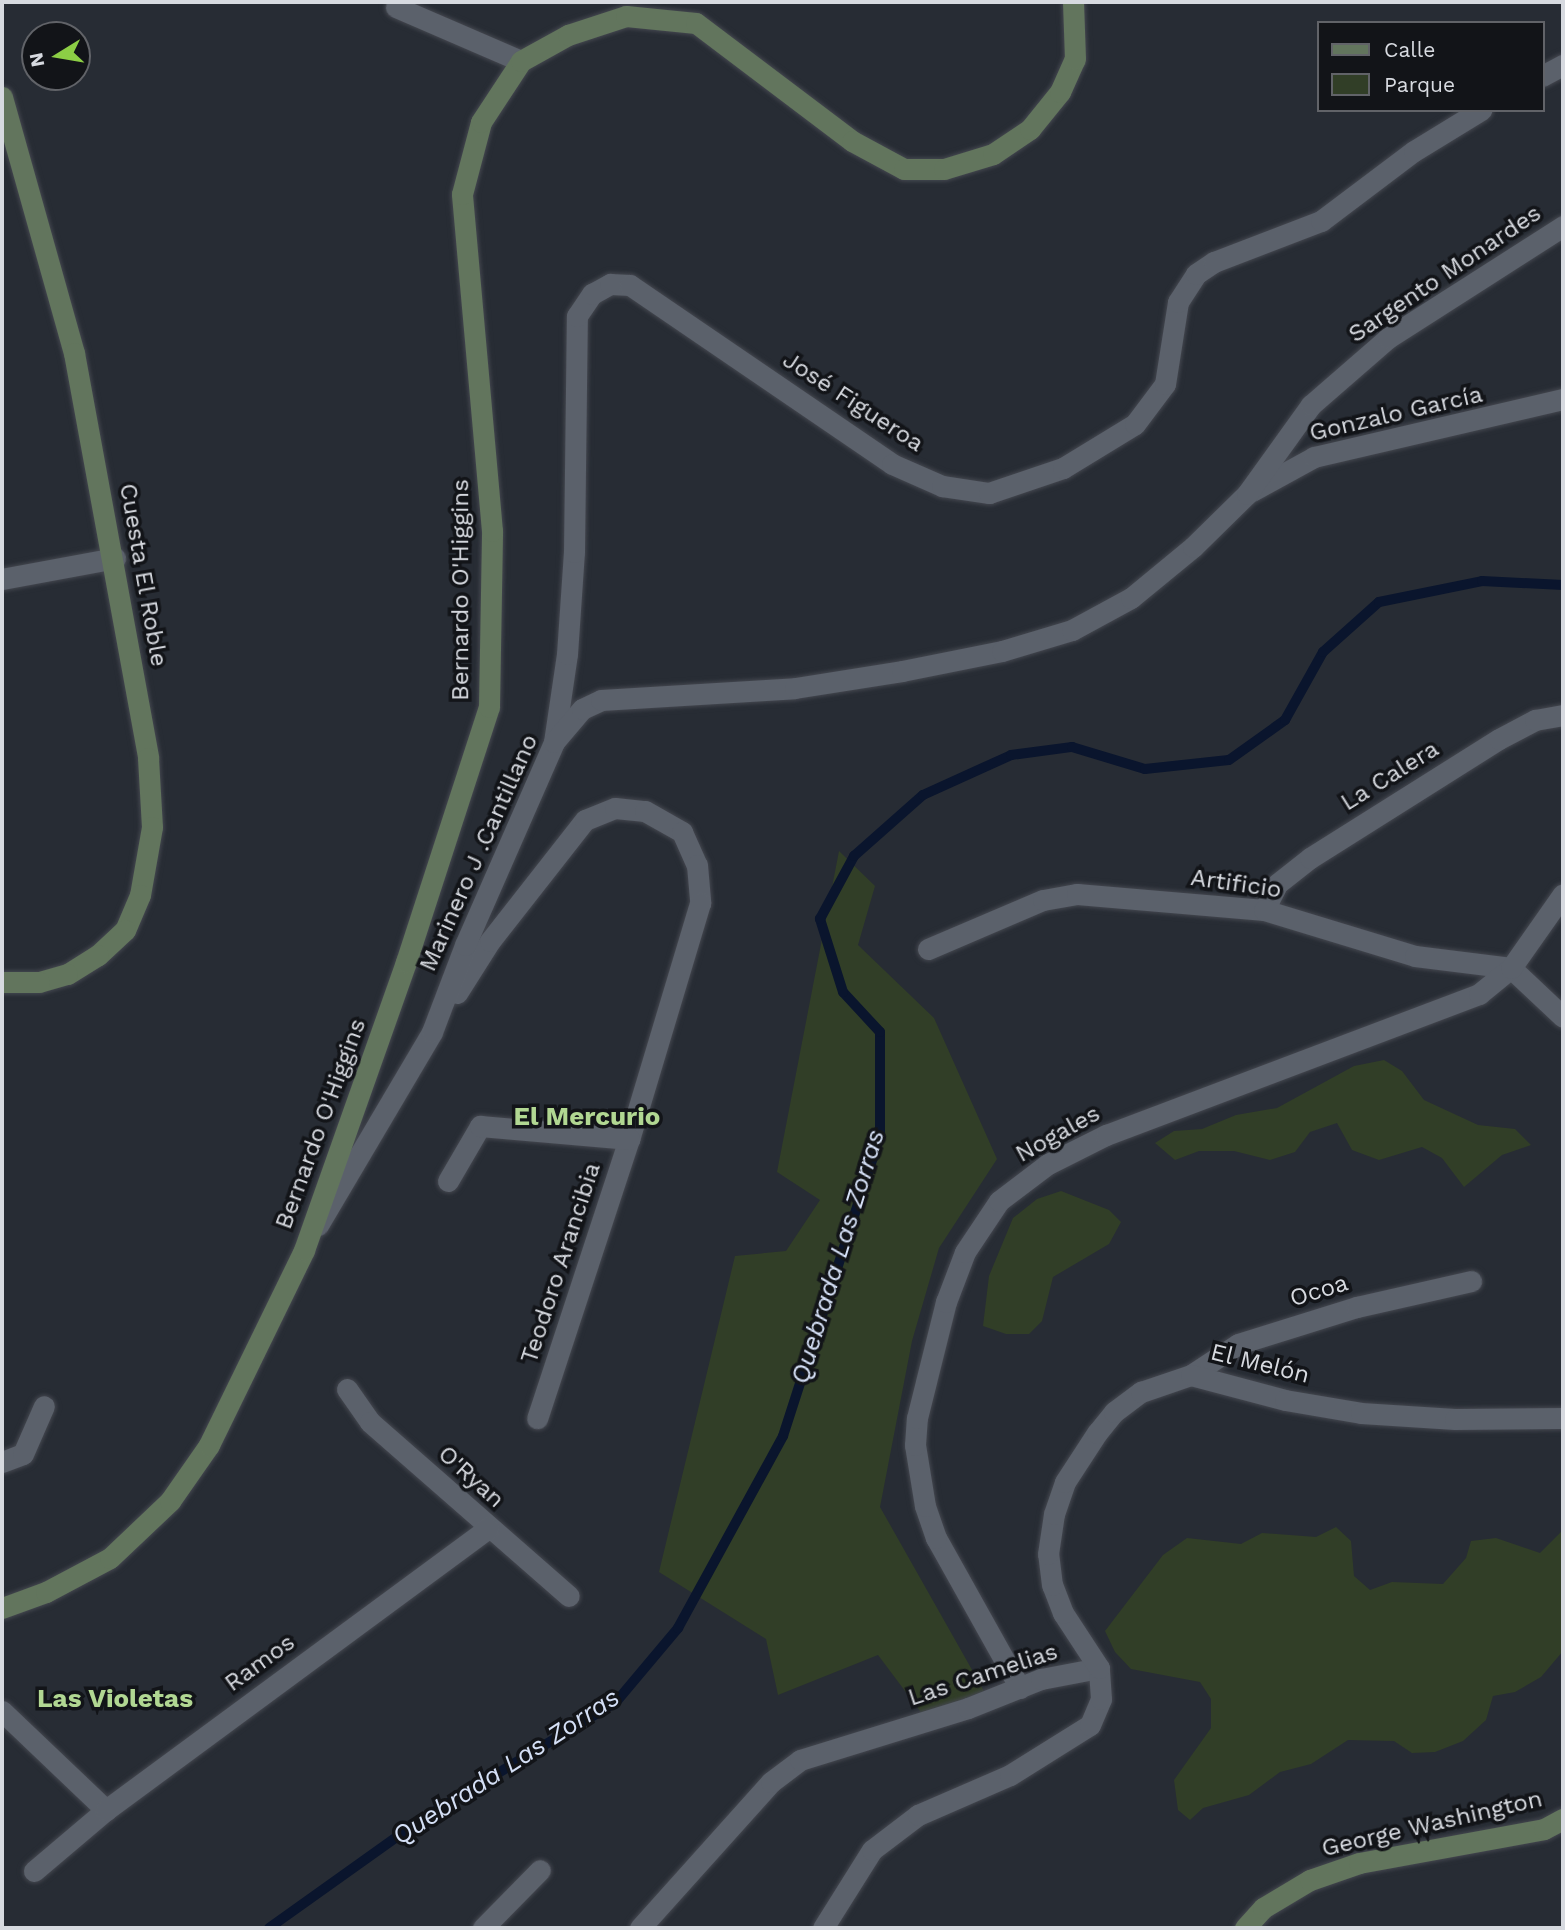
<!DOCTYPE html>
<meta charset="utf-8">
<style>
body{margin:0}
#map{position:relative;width:1565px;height:1930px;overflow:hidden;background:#272c34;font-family:"Work Sans",sans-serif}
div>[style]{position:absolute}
.green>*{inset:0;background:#313e27}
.stream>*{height:10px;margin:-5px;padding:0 5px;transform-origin:5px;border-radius:5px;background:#0a152d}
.roads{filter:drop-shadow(0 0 2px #44474f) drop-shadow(0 0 2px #44474f)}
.street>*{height:21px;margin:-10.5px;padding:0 10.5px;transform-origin:10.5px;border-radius:10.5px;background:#5b616b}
.secondary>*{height:21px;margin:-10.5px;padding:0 10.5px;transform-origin:10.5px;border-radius:10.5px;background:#62755d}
span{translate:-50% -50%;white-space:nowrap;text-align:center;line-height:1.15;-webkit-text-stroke:7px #121418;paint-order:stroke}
.street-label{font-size:24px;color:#d7dae0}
.neighbourhood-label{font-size:26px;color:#b1d792;font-weight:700}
.water-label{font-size:26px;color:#d5e0f6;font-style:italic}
.frame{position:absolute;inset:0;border:4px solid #d7dae0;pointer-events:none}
.legend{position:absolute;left:1317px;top:21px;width:228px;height:91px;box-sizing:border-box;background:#121418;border:2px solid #616368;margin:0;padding:9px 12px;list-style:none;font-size:21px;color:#d7dae0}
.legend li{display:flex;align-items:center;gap:14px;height:35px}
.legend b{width:35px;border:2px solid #616368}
.north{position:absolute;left:21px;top:21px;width:70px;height:70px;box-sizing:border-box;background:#121418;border:2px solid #616368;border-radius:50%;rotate:259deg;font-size:19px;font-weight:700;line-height:28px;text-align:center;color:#d7dae0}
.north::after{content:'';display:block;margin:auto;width:24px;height:32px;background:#8cce45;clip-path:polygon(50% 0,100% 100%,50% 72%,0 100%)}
</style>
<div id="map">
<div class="green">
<i style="clip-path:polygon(839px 851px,875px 886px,858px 945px,934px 1018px,997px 1159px,939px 1248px,912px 1341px,880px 1507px,984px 1691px,923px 1715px,878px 1655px,778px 1695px,766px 1639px,659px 1572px,735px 1256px,786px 1251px,820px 1200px,777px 1172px)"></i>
<i style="clip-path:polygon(1384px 1060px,1402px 1071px,1424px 1100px,1478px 1125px,1515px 1129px,1531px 1145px,1502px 1155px,1464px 1187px,1442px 1158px,1422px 1147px,1379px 1160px,1352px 1150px,1337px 1123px,1310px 1132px,1295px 1152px,1270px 1160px,1234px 1151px,1199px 1151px,1175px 1160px,1155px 1143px,1174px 1131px,1202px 1129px,1236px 1115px,1277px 1108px,1354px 1066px)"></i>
<i style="clip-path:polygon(1061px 1191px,1109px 1210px,1121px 1222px,1109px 1244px,1053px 1277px,1042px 1321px,1029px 1334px,1006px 1334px,983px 1326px,989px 1276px,1013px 1218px,1037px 1199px)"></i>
<i style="clip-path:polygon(1336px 1527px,1351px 1541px,1354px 1576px,1370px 1590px,1392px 1582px,1443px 1584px,1466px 1558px,1471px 1541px,1496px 1538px,1540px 1553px,1563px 1530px,1563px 1651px,1541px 1677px,1515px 1692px,1493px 1696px,1486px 1720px,1463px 1741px,1435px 1752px,1412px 1753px,1394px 1741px,1348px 1740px,1311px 1764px,1280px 1772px,1249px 1795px,1203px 1808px,1190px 1820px,1178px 1810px,1174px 1780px,1211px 1728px,1211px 1699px,1200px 1682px,1131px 1669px,1115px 1652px,1105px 1631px,1163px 1555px,1187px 1538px,1241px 1544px,1262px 1533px,1316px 1537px)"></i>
</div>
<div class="stream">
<i style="left:269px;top:1928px;width:188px;rotate:-35.5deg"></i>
<i style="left:422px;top:1819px;width:227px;rotate:-31.1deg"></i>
<i style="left:616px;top:1702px;width:97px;rotate:-50deg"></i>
<i style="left:678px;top:1628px;width:219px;rotate:-61.3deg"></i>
<i style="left:783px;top:1436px;width:316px;rotate:-72.1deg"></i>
<i style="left:880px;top:1135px;width:103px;rotate:-90deg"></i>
<i style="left:880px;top:1032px;width:54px;rotate:-132.8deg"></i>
<i style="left:843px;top:992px;width:77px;rotate:-107.5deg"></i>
<i style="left:820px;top:919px;width:72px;rotate:-61.6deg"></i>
<i style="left:854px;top:856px;width:92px;rotate:-41.5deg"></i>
<i style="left:923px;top:795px;width:97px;rotate:-24.4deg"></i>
<i style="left:1011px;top:755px;width:62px;rotate:-7.5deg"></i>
<i style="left:1072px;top:747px;width:76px;rotate:16.8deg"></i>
<i style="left:1145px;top:769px;width:84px;rotate:-6.1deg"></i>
<i style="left:1229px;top:760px;width:69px;rotate:-35.5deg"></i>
<i style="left:1285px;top:720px;width:78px;rotate:-60.8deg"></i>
<i style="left:1323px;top:652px;width:75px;rotate:-41.8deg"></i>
<i style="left:1379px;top:602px;width:105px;rotate:-11.5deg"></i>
<i style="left:1482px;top:581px;width:81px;rotate:2.8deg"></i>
</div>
<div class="roads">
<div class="street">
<i style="left:396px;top:7px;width:136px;rotate:23.4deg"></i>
<i style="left:1542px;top:76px;width:24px;rotate:-28deg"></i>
<i style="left:1252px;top:491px;width:71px;rotate:-28.7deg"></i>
<i style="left:1314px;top:457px;width:256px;rotate:-13.1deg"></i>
<i style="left:2px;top:579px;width:115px;rotate:-10.5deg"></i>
<i style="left:554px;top:742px;width:89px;rotate:-81.6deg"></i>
<i style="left:567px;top:654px;width:102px;rotate:-86.1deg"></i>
<i style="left:574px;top:552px;width:236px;rotate:-89.3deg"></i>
<i style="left:577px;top:316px;width:27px;rotate:-56deg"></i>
<i style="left:592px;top:294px;width:21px;rotate:-29deg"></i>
<i style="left:610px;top:284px;width:20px;rotate:3deg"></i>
<i style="left:630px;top:285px;width:317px;rotate:34.3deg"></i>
<i style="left:892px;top:464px;width:55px;rotate:23.7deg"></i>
<i style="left:942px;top:486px;width:48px;rotate:8.5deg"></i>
<i style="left:989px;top:493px;width:78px;rotate:-18.7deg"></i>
<i style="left:1063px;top:468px;width:84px;rotate:-31.4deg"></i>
<i style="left:1135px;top:424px;width:50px;rotate:-53.1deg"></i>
<i style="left:1165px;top:384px;width:83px;rotate:-81deg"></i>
<i style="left:1178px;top:302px;width:33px;rotate:-57deg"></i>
<i style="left:1196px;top:274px;width:22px;rotate:-34deg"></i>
<i style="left:1214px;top:262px;width:115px;rotate:-21deg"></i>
<i style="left:1321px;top:221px;width:116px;rotate:-37deg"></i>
<i style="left:1414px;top:151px;width:79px;rotate:-31.5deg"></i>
<i style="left:1264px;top:910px;width:29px;rotate:-63deg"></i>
<i style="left:1277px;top:884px;width:42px;rotate:-38.2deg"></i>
<i style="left:1310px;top:858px;width:223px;rotate:-32.2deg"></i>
<i style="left:1499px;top:739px;width:41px;rotate:-27.8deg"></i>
<i style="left:1535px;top:720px;width:28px;rotate:-10deg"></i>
<i style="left:928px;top:949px;width:125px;rotate:-23.1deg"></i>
<i style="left:1043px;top:900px;width:35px;rotate:-10deg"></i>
<i style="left:1077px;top:894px;width:188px;rotate:4.9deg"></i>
<i style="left:1264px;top:910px;width:158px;rotate:16.9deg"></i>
<i style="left:1415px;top:956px;width:97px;rotate:7.1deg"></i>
<i style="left:1511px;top:968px;width:71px;rotate:43.3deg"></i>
<i style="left:457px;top:993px;width:62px;rotate:-57.6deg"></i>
<i style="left:490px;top:941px;width:154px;rotate:-51.9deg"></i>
<i style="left:585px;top:820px;width:32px;rotate:-22deg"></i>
<i style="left:615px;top:808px;width:30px;rotate:6deg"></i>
<i style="left:645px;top:811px;width:43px;rotate:29.6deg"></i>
<i style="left:682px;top:832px;width:36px;rotate:66deg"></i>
<i style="left:697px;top:865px;width:38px;rotate:85deg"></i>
<i style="left:700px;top:903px;width:246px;rotate:106.7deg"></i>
<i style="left:629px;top:1139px;width:294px;rotate:108.2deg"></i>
<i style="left:448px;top:1181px;width:64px;rotate:-59.8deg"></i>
<i style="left:480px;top:1126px;width:150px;rotate:5deg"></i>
<i style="left:318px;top:1225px;width:224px;rotate:-59.4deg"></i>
<i style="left:432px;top:1032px;width:93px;rotate:-69.2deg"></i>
<i style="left:465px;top:945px;width:222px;rotate:-66.3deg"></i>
<i style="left:554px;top:742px;width:43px;rotate:-49.7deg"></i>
<i style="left:582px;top:709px;width:21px;rotate:-25deg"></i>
<i style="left:601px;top:700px;width:194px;rotate:-3.5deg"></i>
<i style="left:795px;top:688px;width:108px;rotate:-9deg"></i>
<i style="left:902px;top:671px;width:102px;rotate:-11.3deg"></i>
<i style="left:1002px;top:651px;width:73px;rotate:-16.7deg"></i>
<i style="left:1072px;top:630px;width:67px;rotate:-28.5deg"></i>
<i style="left:1131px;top:598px;width:80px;rotate:-39.4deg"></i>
<i style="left:1193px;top:547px;width:76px;rotate:-44.5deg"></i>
<i style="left:1247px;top:494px;width:110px;rotate:-54.3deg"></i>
<i style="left:1311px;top:405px;width:102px;rotate:-41deg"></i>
<i style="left:1388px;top:338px;width:208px;rotate:-32.6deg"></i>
<i style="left:1191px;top:1375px;width:56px;rotate:-33.4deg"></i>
<i style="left:1238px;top:1344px;width:125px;rotate:-17.3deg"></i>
<i style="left:1357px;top:1307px;width:117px;rotate:-12.8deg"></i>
<i style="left:347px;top:1389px;width:40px;rotate:55.1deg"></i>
<i style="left:370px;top:1422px;width:264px;rotate:41.2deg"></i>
<i style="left:2px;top:1462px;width:22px;rotate:-21deg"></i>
<i style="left:23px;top:1454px;width:52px;rotate:-66.4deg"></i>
<i style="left:1020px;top:1688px;width:172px;rotate:-119.2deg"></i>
<i style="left:936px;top:1538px;width:34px;rotate:-109deg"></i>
<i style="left:925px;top:1506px;width:62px;rotate:-99.3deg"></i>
<i style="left:915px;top:1445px;width:27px;rotate:-86deg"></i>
<i style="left:917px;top:1418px;width:120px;rotate:-76deg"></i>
<i style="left:946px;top:1302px;width:53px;rotate:-69.2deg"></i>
<i style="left:965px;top:1252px;width:61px;rotate:-56.3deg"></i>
<i style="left:999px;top:1201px;width:61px;rotate:-37.1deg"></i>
<i style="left:1048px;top:1164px;width:65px;rotate:-26.6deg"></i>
<i style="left:1106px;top:1135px;width:399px;rotate:-20.7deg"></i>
<i style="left:1479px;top:994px;width:41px;rotate:-39.1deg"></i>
<i style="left:1511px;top:968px;width:90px;rotate:-54.9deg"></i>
<i style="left:2px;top:1711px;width:144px;rotate:43.6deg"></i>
<i style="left:34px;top:1871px;width:94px;rotate:-40.3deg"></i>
<i style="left:106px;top:1810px;width:475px;rotate:-36.4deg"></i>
<i style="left:483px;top:1928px;width:81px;rotate:-45.5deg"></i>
<i style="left:640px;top:1928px;width:196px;rotate:-48.1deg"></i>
<i style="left:771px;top:1782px;width:36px;rotate:-37deg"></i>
<i style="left:800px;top:1760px;width:176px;rotate:-17.2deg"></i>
<i style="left:968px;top:1708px;width:79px;rotate:-21.7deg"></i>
<i style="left:1041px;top:1679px;width:59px;rotate:-10.7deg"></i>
<i style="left:823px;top:1928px;width:92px;rotate:-57.9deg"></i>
<i style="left:872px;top:1850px;width:58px;rotate:-37.3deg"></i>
<i style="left:918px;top:1815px;width:100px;rotate:-23.5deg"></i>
<i style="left:1010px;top:1775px;width:94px;rotate:-32deg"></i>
<i style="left:1090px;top:1725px;width:28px;rotate:-67deg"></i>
<i style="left:1101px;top:1699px;width:31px;rotate:-94deg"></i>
<i style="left:1099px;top:1668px;width:66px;rotate:-123.2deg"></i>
<i style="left:1063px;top:1613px;width:30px;rotate:-111deg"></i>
<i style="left:1052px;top:1585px;width:31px;rotate:-97deg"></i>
<i style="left:1048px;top:1554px;width:40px;rotate:-81.5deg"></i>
<i style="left:1054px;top:1514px;width:34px;rotate:-71deg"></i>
<i style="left:1065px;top:1482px;width:59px;rotate:-56.9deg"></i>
<i style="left:1097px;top:1433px;width:27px;rotate:-51deg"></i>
<i style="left:1114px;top:1412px;width:34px;rotate:-37deg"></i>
<i style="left:1141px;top:1392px;width:53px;rotate:-18.8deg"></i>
<i style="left:1191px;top:1375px;width:97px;rotate:14.9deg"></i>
<i style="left:1285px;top:1400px;width:77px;rotate:9.7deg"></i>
<i style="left:1361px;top:1413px;width:94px;rotate:3.7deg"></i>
<i style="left:1455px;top:1419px;width:108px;rotate:-0.5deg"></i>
</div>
<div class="secondary">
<i style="left:2px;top:97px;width:266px;rotate:74.3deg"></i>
<i style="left:74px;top:353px;width:412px;rotate:79.6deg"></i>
<i style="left:148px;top:758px;width:69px;rotate:86.7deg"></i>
<i style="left:152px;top:827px;width:69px;rotate:100deg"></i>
<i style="left:140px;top:895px;width:38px;rotate:113deg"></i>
<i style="left:125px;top:930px;width:37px;rotate:137deg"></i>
<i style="left:98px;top:955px;width:36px;rotate:148deg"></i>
<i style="left:67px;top:974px;width:29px;rotate:164deg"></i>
<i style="left:39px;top:982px;width:37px;rotate:180deg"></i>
<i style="left:2px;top:1608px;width:47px;rotate:-20deg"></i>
<i style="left:46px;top:1592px;width:72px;rotate:-28deg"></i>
<i style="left:110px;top:1558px;width:83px;rotate:-43.5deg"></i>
<i style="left:170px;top:1501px;width:68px;rotate:-55.1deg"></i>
<i style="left:209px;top:1445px;width:217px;rotate:-64deg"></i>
<i style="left:304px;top:1250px;width:306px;rotate:-70.5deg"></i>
<i style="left:406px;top:962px;width:268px;rotate:-72deg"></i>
<i style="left:489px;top:707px;width:176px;rotate:-89deg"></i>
<i style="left:492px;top:531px;width:338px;rotate:-95.1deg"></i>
<i style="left:462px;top:194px;width:74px;rotate:-75.2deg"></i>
<i style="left:481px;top:122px;width:73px;rotate:-56.7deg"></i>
<i style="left:521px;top:61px;width:54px;rotate:-29deg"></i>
<i style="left:568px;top:35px;width:61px;rotate:-18.1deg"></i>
<i style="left:626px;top:16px;width:70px;rotate:5.7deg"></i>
<i style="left:696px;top:23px;width:196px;rotate:37.1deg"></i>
<i style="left:852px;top:141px;width:59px;rotate:28.3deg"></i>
<i style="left:904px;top:169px;width:40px"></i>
<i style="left:944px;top:169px;width:51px;rotate:-17deg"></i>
<i style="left:993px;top:154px;width:45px;rotate:-34deg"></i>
<i style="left:1030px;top:129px;width:48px;rotate:-51deg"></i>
<i style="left:1060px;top:92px;width:36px;rotate:-66deg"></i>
<i style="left:1075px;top:59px;width:57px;rotate:-92deg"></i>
<i style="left:1245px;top:1928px;width:27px;rotate:-48deg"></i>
<i style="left:1263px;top:1908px;width:55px;rotate:-30.8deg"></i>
<i style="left:1310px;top:1880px;width:52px;rotate:-19.1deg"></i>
<i style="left:1359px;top:1863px;width:188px;rotate:-10.4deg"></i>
<i style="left:1544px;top:1829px;width:21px;rotate:-28deg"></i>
</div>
</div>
<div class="street-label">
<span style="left:1445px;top:274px;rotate:-34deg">Sargento Monardes</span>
<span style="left:853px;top:402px;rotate:33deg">José Figueroa</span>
<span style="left:1396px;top:414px;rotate:-13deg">Gonzalo García</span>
<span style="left:143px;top:575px;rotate:80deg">Cuesta El Roble</span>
<span style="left:461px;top:590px;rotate:-90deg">Bernardo O'Higgins</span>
<span style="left:1390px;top:776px;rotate:-32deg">La Calera</span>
<span style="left:479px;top:853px;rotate:-66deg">Marinero J .Cantillano</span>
<span style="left:1236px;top:884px;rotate:8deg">Artificio</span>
<span style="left:321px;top:1124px;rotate:-70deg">Bernardo O'Higgins</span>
<span style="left:1058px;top:1134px;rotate:-29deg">Nogales</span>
<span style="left:561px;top:1263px;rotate:-72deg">Teodoro Arancibia</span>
<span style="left:1319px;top:1291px;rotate:-17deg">Ocoa</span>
<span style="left:1260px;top:1364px;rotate:14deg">El Melón</span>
<span style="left:471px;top:1477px;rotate:42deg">O'Ryan</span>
<span style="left:260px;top:1663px;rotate:-36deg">Ramos</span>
<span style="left:983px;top:1675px;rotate:-18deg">Las Camelias</span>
<span style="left:1432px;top:1824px;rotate:-13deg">George Washington</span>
</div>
<div class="neighbourhood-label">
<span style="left:587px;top:1117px">El Mercurio</span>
<span style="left:115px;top:1699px">Las Violetas</span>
</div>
<div class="water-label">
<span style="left:838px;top:1257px;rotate:-73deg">Quebrada Las Zorras</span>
<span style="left:506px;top:1767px;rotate:-33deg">Quebrada Las Zorras</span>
</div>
<div class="frame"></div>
<ul class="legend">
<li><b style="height:9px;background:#62755d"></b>Calle</li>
<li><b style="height:19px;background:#313e27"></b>Parque</li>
</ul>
<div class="north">N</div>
</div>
